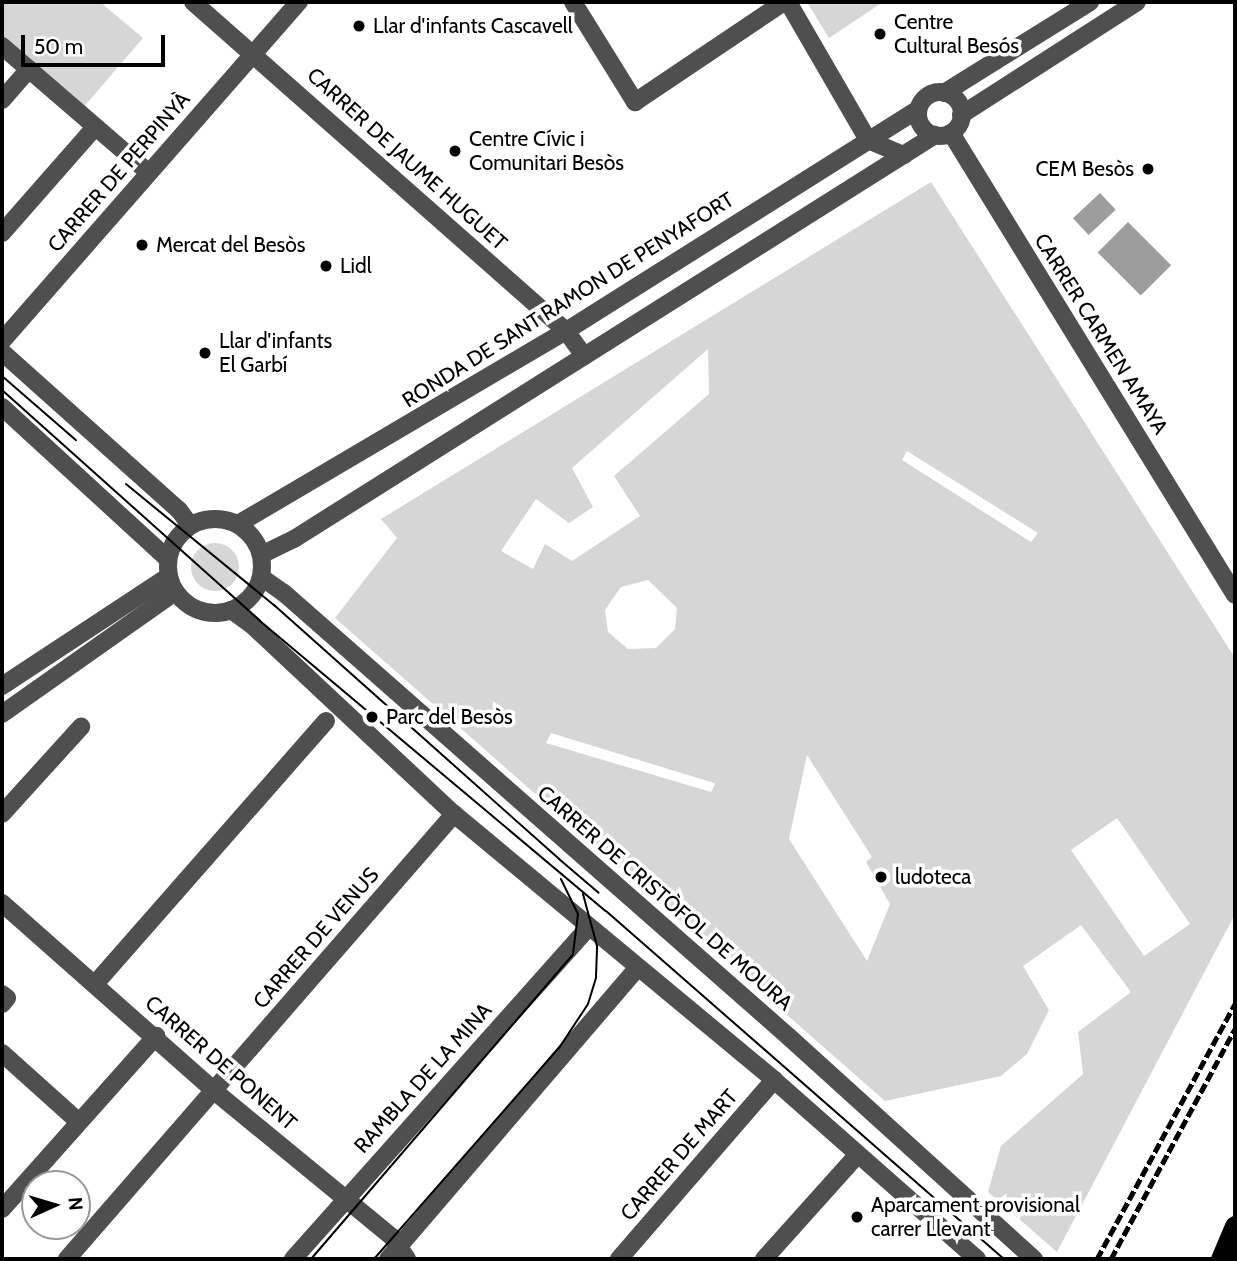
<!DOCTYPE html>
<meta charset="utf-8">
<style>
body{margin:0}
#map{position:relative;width:1237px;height:1261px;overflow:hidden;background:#fff;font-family:Cabin,sans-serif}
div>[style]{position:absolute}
.green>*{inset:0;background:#d6d6d6}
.round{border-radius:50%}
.water>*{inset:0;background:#9d9d9d;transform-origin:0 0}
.minor>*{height:18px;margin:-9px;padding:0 9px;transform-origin:9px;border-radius:9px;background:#4f4f4f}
.minor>.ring{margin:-9px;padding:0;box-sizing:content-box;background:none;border:18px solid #4f4f4f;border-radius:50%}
.highway>*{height:21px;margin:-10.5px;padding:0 10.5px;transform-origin:10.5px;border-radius:10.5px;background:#000}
.tram>*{height:2px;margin:-1px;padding:0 1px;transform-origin:1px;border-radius:1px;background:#000}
.rail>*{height:5px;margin-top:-2.5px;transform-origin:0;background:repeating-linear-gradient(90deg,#000 0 10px,transparent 0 13.5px)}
.dots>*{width:19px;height:19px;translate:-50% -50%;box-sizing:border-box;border:4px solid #fff;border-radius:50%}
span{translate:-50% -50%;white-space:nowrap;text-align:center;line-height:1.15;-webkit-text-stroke:7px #fff;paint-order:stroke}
.poi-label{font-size:21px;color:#000}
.left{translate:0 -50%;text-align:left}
.right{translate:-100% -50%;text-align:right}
.street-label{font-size:21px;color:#000}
.frame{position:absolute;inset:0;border:4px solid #000;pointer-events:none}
.north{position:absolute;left:21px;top:1170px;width:70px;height:70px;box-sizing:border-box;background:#fff;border:2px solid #999;border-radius:50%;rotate:86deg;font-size:19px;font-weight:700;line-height:28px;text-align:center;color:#000}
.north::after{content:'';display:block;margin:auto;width:24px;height:32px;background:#000;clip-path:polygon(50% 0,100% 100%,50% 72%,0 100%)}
.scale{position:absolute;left:21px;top:35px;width:144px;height:32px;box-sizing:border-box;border:4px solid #000;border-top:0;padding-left:9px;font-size:21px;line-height:24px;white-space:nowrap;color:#000;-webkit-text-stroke:5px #fff;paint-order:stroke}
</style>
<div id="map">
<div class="green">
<i style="clip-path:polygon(2px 2px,100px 2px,143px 38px,82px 109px,2px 40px)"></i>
<i style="clip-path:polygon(807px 2px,883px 2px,829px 38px)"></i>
<i style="clip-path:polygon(evenodd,931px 182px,1235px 658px,1235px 914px,1057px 1252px,988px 1192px,1001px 1146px,1083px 1074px,1078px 1032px,1131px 992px,1081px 925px,1023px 966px,1049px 1010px,1027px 1054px,1001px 1076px,885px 1101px,335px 618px,397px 538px,381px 519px,931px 182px,708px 349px,709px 394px,614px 476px,640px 516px,572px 561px,545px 544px,533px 569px,501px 551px,536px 499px,569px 523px,593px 507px,572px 468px,708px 349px,931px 182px,907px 451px,1038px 533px,1031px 542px,902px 460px,907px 451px,931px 182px,648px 580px,677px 608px,675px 629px,656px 648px,628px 649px,608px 632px,605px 610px,621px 587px,648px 580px,931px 182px,551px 733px,714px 783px,715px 784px,711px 792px,546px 743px,551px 733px,931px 182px,807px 755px,872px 857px,866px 862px,890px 904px,867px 961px,789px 839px,807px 755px,931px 182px,1117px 818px,1190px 924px,1144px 956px,1071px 850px,1117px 818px)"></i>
<i class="round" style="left:191px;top:543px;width:48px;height:48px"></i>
</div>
<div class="water">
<i style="left:1100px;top:193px;width:23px;height:37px;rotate:47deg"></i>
<i style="left:1128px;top:222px;width:61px;height:43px;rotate:45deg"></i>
</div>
<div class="minor">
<i style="left:193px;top:2px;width:497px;rotate:41.4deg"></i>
<i style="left:566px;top:331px;width:31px;rotate:54deg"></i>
<i style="left:573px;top:2px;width:118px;rotate:58.2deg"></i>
<i style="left:635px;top:102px;width:179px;rotate:-33.9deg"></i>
<i style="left:788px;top:2px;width:160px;rotate:59.9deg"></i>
<i style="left:868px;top:140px;width:39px;rotate:23deg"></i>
<i style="left:2px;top:46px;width:184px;rotate:40.8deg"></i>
<i class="ring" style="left:918px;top:92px;width:26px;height:26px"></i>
<i style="left:944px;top:93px;width:172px;rotate:-31.9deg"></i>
<i style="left:2px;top:100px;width:41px;rotate:-48.9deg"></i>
<i style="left:961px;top:115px;width:209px;rotate:-32.7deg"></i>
<i style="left:951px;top:133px;width:542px;rotate:58.42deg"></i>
<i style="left:2px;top:233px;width:141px;rotate:-48.7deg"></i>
<i style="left:2px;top:341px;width:451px;rotate:-48.8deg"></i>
<i style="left:2px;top:352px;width:237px;rotate:41.8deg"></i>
<i style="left:179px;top:510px;width:19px;rotate:54deg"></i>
<i style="left:2px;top:407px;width:225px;rotate:42.5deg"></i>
<i class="ring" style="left:168px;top:519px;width:76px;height:76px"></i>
<i style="left:238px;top:524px;width:381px;rotate:-30.5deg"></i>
<i style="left:566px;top:331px;width:416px;rotate:-32.2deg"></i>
<i style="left:261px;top:555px;width:37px;rotate:-26deg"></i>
<i style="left:294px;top:539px;width:758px;rotate:-32.22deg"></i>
<i style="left:261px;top:577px;width:28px;rotate:35deg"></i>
<i style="left:284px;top:593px;width:672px;rotate:41.32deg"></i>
<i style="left:789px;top:1037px;width:331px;rotate:42.2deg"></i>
<i style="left:231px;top:610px;width:29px;rotate:36deg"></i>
<i style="left:254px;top:627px;width:274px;rotate:43.1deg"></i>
<i style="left:454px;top:814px;width:416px;rotate:39.7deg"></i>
<i style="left:774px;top:1080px;width:271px;rotate:41.4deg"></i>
<i style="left:2px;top:686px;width:200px;rotate:-33.4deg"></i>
<i style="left:2px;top:714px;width:212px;rotate:-35.2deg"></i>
<i style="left:2px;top:814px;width:118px;rotate:-47.8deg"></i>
<i style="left:2px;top:903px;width:282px;rotate:41.5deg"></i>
<i style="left:213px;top:1090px;width:233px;rotate:39.4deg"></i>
<i style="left:393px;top:1238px;width:25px;rotate:56deg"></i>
<i style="left:95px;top:984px;width:350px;rotate:-48.7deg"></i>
<i style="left:2px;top:994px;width:6px;rotate:39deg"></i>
<i style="left:7px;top:998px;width:8px;rotate:130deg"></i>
<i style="left:2px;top:1053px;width:103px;rotate:41.9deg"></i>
<i style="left:2px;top:1209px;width:232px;rotate:-48.3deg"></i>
<i style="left:67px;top:1259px;width:590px;rotate:-48.99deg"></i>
<i style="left:293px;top:1259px;width:443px;rotate:-48.3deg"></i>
<i style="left:388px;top:1259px;width:383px;rotate:-49.4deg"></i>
<i style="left:619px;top:1259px;width:237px;rotate:-49.1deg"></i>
<i style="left:764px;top:1259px;width:132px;rotate:-48.1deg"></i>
</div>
<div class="highway">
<i style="left:1221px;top:1259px;width:36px;rotate:-67deg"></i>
</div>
<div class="tram">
<i style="left:2px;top:376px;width:98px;rotate:40.9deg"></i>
<i style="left:2px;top:390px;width:346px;rotate:41.8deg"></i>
<i style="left:260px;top:621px;width:451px;rotate:40deg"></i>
<i style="left:606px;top:911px;width:529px;rotate:41.17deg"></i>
<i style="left:126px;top:484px;width:191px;rotate:39.3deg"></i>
<i style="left:274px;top:605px;width:382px;rotate:41.7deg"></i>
<i style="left:559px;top:859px;width:52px;rotate:40.4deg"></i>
<i style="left:311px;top:1259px;width:402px;rotate:-49.3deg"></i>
<i style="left:573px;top:954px;width:40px;rotate:-82.9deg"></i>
<i style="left:578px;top:914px;width:39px;rotate:-116deg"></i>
<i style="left:374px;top:1259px;width:281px;rotate:-48.8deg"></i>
<i style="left:559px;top:1048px;width:53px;rotate:-56.6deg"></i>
<i style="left:588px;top:1004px;width:28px;rotate:-73deg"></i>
<i style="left:596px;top:977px;width:31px;rotate:-88deg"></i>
<i style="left:597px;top:946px;width:54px;rotate:-105.1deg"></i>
</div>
<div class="rail">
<i style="left:1097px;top:1259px;width:290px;rotate:-61.6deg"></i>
<i style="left:1111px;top:1259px;width:261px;rotate:-61.7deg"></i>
</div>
<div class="dots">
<i style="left:359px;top:26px;background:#000"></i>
<i style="left:880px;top:34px;background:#000"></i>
<i style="left:455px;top:151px;background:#000"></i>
<i style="left:1148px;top:169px;background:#000"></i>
<i style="left:142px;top:245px;background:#000"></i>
<i style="left:326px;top:266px;background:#000"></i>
<i style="left:205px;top:353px;background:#000"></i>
<i style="left:372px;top:717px;background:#000"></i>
<i style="left:881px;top:877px;background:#000"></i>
<i style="left:857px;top:1217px;background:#000"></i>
</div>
<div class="poi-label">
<span class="left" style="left:894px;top:34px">Centre<br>Cultural Besós</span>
<span class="left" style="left:373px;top:26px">Llar d'infants Cascavell</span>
<span class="left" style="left:469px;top:151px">Centre Cívic i<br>Comunitari Besòs</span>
<span class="right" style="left:1134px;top:169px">CEM Besòs</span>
<span class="left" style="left:156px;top:245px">Mercat del Besòs</span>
<span class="left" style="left:340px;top:266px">Lidl</span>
<span class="left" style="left:219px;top:353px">Llar d'infants<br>El Garbí</span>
<span class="left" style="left:386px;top:717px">Parc del Besòs</span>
<span class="left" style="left:895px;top:877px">ludoteca</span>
<span class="left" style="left:871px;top:1217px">Aparcament provisional<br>carrer Llevant</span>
</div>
<div class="street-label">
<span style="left:407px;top:159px;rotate:42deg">CARRER DE JAUME HUGUET</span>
<span style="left:119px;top:172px;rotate:-49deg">CARRER DE PERPINYÀ</span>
<span style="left:568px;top:300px;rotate:-32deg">RONDA DE SANT RAMON DE PENYAFORT</span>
<span style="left:1101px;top:334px;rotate:58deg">CARRER CARMEN AMAYA</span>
<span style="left:665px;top:898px;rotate:41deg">CARRER DE CRISTÒFOL DE MOURA</span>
<span style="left:316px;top:938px;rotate:-49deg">CARRER DE VENUS</span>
<span style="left:221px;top:1063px;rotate:41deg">CARRER DE PONENT</span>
<span style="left:423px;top:1078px;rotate:-48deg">RAMBLA DE LA MINA</span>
<span style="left:679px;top:1155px;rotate:-49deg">CARRER DE MART</span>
</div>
<div class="frame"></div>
<div class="north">N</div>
<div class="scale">50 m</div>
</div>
